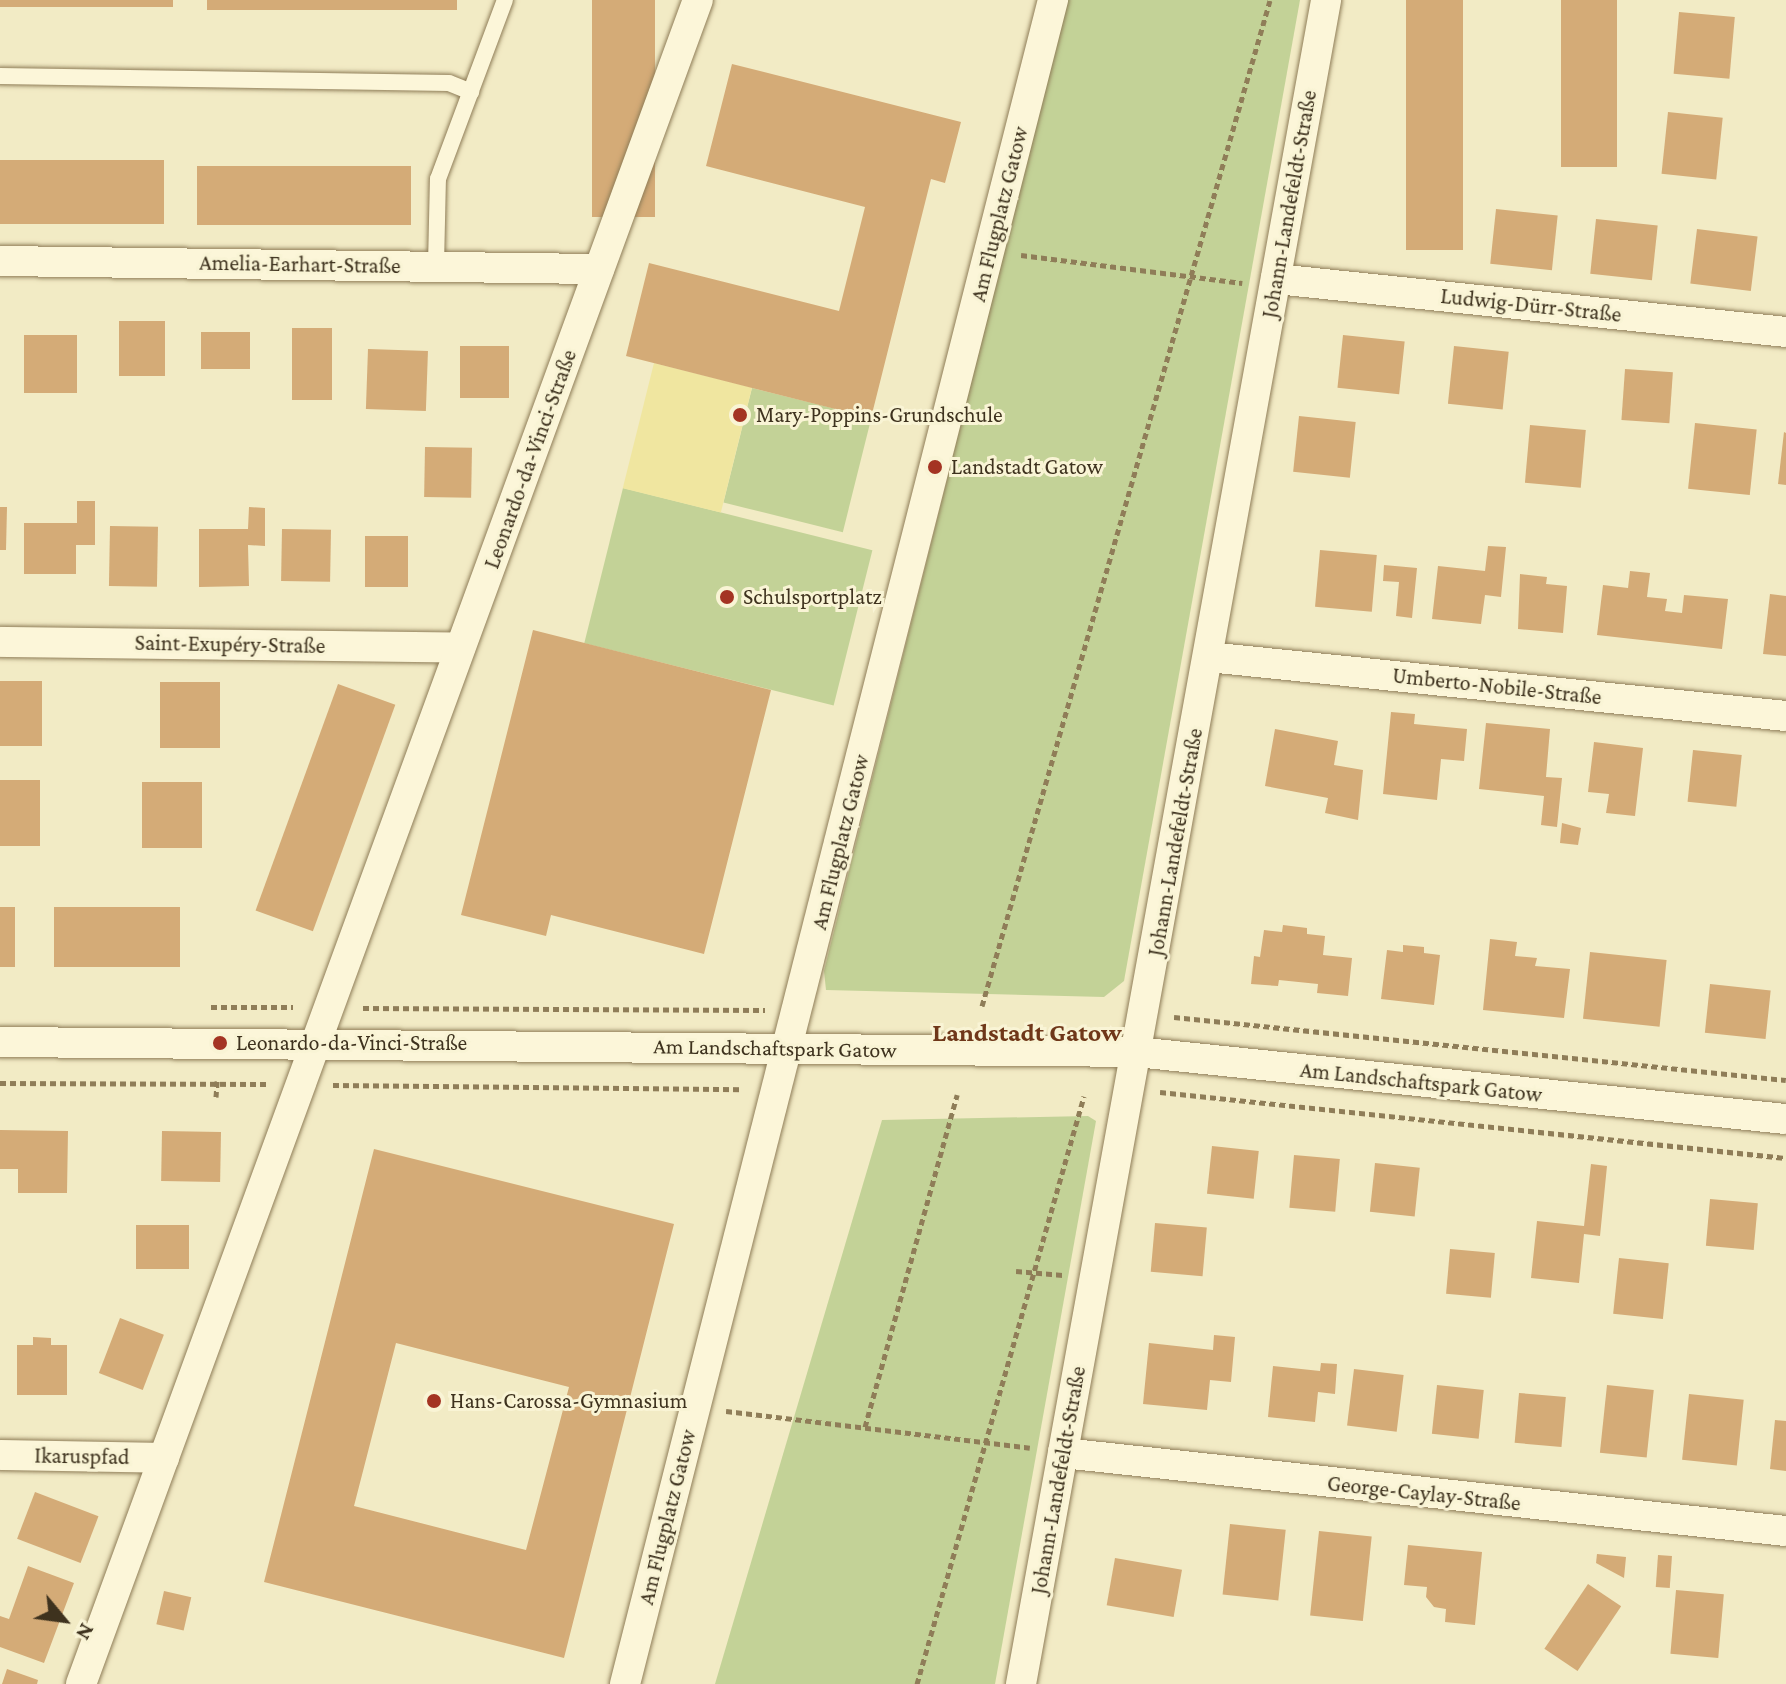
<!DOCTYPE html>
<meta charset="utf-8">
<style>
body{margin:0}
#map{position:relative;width:1786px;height:1684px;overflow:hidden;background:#f2ebc5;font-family:"Crimson Pro",serif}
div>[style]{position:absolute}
.green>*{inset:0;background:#c3d297;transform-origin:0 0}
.sand>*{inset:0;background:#f0e6a0;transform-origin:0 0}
.building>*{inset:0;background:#d4ab77;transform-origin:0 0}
.path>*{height:5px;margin-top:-2.5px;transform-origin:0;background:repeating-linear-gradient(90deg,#8f7d58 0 6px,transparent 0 10px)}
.roads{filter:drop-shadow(0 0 2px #8f7d58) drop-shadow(0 0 2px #8f7d58)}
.service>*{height:16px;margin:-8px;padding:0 8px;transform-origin:8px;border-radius:8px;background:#fcf6d9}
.minor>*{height:30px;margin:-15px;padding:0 15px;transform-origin:15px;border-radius:15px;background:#fcf6d9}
.dots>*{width:22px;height:22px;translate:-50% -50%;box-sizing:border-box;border:4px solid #f9f4d5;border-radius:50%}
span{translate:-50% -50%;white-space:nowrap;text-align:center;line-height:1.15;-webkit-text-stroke:6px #f9f4d5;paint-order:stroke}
.street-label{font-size:22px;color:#3e321e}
.poi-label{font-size:22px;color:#3e321e}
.left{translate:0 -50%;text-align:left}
.quarter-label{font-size:26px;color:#6f3719;font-weight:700}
.north{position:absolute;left:24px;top:1580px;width:80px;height:80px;-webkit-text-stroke:6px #f9f4d5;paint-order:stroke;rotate:119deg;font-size:22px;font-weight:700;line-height:32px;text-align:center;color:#3e321e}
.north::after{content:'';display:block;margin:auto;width:28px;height:36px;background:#3e321e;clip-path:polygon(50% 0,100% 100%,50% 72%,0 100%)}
</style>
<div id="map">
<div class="green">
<i style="clip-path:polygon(1067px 0,1300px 0,1124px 981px,1104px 997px,826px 990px,824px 971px)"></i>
<i style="left:752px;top:388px;width:123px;height:118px;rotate:14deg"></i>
<i style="left:623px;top:488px;width:257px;height:160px;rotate:14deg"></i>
<i style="clip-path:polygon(1088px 1116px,1096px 1121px,995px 1684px,715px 1684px,882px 1120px)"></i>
</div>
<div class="sand">
<i style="left:654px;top:363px;width:101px;height:129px;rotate:14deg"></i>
</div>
<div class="building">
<i style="left:0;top:0;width:173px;height:7px"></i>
<i style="left:207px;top:0;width:250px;height:10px"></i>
<i style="left:592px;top:0;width:63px;height:217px"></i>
<i style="left:1406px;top:0;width:57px;height:250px"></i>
<i style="left:1561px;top:0;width:56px;height:167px"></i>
<i style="left:1679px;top:12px;width:56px;height:62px;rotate:5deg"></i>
<i style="clip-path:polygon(732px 64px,961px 122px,945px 183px,931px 179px,871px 418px,626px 356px,649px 263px,839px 311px,865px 207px,706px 166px)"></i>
<i style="left:1668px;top:112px;width:55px;height:62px;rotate:6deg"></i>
<i style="left:0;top:160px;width:164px;height:64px"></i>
<i style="left:197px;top:166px;width:214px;height:59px"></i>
<i style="left:1496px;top:209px;width:62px;height:55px;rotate:6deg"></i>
<i style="left:1596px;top:219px;width:62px;height:55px;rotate:6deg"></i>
<i style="left:1697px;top:229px;width:61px;height:55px;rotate:7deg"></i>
<i style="left:119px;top:321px;width:46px;height:55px"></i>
<i style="left:292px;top:328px;width:40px;height:72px"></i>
<i style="left:250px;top:332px;width:37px;height:49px;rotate:90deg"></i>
<i style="left:24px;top:335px;width:53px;height:58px"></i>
<i style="left:1343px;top:335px;width:62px;height:53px;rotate:6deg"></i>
<i style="left:460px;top:346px;width:49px;height:52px"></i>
<i style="left:1454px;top:346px;width:55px;height:58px;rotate:6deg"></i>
<i style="left:368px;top:349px;width:60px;height:60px;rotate:2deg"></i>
<i style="left:1625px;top:369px;width:48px;height:51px;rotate:4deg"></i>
<i style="left:1299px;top:416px;width:57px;height:56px;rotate:6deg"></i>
<i style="left:1695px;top:423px;width:62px;height:66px;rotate:6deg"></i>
<i style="left:1530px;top:425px;width:56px;height:58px;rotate:5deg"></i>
<i style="clip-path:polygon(1784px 432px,1786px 433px,1786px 485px,1778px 484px)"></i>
<i style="left:425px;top:447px;width:47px;height:50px;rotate:1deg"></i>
<i style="clip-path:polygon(77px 501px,95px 501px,95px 545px,76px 545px,76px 574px,24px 574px,24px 523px,77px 523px)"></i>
<i style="clip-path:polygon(0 507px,7px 507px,6px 550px,0 550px)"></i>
<i style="clip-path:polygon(249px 507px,265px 508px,265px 546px,248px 545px,249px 586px,199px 587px,199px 529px,248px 529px)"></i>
<i style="left:110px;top:526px;width:48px;height:60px;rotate:1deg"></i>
<i style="left:282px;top:529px;width:49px;height:52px;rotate:1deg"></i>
<i style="left:365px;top:536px;width:43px;height:51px"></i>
<i style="clip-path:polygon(1488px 546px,1506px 547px,1501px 597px,1485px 595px,1481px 624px,1432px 619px,1438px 566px,1485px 571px)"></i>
<i style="left:1320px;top:550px;width:57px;height:57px;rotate:5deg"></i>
<i style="clip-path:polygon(1384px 565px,1417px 568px,1412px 618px,1396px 616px,1399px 582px,1383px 581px)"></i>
<i style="clip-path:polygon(1630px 571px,1650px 573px,1647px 597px,1667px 599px,1665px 611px,1682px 613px,1684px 595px,1728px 599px,1722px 649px,1597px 635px,1603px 585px,1628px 588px)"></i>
<i style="clip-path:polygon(1520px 574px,1547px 577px,1546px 584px,1567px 586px,1563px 633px,1518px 629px)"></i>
<i style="clip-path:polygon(1770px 594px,1786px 596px,1786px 656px,1763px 654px)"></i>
<i style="clip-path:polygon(533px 630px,771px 690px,704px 954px,551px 915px,546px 936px,461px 915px)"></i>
<i style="left:0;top:681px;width:42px;height:65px"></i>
<i style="left:160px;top:682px;width:60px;height:66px"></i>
<i style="left:338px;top:684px;width:61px;height:241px;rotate:20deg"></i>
<i style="clip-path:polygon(1391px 712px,1415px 714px,1414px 724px,1467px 729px,1464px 761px,1441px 759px,1437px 800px,1383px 794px)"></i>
<i style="clip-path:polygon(1486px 723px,1550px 729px,1546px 777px,1562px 778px,1557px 827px,1541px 825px,1544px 796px,1479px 789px)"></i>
<i style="clip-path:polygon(1275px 729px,1338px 741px,1334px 765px,1363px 770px,1358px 820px,1325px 813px,1328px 798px,1265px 786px)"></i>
<i style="clip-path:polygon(1594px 742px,1643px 748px,1635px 816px,1606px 813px,1609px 794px,1588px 792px)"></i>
<i style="left:1693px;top:750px;width:49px;height:52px;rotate:6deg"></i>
<i style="left:0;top:780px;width:40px;height:66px"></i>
<i style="left:142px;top:782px;width:60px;height:66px"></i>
<i style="clip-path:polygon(1562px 823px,1581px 828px,1578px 845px,1560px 843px)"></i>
<i style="left:0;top:907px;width:15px;height:60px"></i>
<i style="left:54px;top:907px;width:126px;height:60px"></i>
<i style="clip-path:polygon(1283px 925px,1307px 928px,1307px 934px,1325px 936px,1323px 955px,1352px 958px,1348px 996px,1317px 993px,1318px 984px,1279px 980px,1278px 986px,1251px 984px,1254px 956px,1260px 957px,1264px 930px,1282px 932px)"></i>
<i style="clip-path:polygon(1490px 939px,1517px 942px,1515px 956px,1537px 958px,1535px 966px,1570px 969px,1564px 1018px,1483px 1010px)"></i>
<i style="clip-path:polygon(1403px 945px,1424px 947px,1424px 953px,1440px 955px,1434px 1005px,1381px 999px,1387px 950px,1403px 952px)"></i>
<i style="left:1590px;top:952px;width:77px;height:67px;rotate:6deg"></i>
<i style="left:1710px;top:984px;width:61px;height:49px;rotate:6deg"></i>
<i style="clip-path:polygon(0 1130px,68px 1131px,67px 1193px,18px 1193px,18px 1169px,0 1169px)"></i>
<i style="left:162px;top:1131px;width:59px;height:50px;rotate:1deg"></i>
<i style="left:1212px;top:1146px;width:47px;height:48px;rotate:6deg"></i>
<i style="clip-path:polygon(evenodd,374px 1149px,674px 1224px,564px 1658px,264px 1582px,374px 1149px,396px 1343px,569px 1387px,526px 1550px,354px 1506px,396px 1343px)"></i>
<i style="left:1294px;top:1155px;width:46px;height:53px;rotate:5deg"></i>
<i style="left:1375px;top:1163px;width:45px;height:49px;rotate:6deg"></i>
<i style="clip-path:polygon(1591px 1164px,1607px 1166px,1600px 1236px,1584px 1234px,1579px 1283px,1531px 1278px,1537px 1221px,1584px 1226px)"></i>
<i style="left:1710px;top:1199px;width:48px;height:47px;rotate:5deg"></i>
<i style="left:1155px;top:1223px;width:52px;height:49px;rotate:5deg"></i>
<i style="left:136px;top:1225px;width:53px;height:44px"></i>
<i style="left:1450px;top:1249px;width:45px;height:45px;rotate:5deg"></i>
<i style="left:1619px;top:1258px;width:50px;height:56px;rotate:6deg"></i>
<i style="left:120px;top:1318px;width:47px;height:59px;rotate:21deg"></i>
<i style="clip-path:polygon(1214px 1335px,1235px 1337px,1231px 1382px,1210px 1380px,1207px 1410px,1143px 1404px,1149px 1343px,1213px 1350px)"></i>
<i style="clip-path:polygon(33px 1337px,51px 1338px,51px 1345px,67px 1345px,67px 1395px,17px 1395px,17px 1345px,33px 1345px)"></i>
<i style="clip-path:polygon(1321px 1363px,1337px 1364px,1335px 1394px,1318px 1392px,1315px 1422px,1268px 1417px,1273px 1366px,1320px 1371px)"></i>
<i style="left:1354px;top:1369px;width:50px;height:57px;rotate:7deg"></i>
<i style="left:1437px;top:1385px;width:47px;height:49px;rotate:6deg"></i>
<i style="left:1607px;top:1385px;width:47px;height:68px;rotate:6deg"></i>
<i style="left:1519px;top:1393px;width:47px;height:50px;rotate:5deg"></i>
<i style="left:1689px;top:1394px;width:55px;height:66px;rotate:6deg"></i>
<i style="clip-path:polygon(1775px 1420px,1786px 1421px,1786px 1471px,1770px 1469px)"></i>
<i style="left:35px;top:1492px;width:68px;height:50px;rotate:21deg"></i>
<i style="left:1230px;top:1524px;width:56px;height:71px;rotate:6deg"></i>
<i style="left:1319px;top:1531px;width:53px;height:85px;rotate:6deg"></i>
<i style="clip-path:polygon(1408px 1545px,1482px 1552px,1475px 1625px,1445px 1622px,1446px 1609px,1434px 1607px,1426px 1597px,1427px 1587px,1404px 1585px)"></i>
<i style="clip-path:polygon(1597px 1554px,1626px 1557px,1624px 1578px,1596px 1563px)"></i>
<i style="left:1658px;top:1555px;width:14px;height:32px;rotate:4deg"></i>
<i style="left:1115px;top:1558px;width:68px;height:48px;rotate:10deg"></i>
<i style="clip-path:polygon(28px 1566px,74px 1583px,44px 1663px,0 1647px,0 1616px,9px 1619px)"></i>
<i style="left:1588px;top:1584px;width:40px;height:78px;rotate:34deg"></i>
<i style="left:1676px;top:1590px;width:48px;height:64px;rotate:5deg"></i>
<i style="left:164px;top:1591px;width:28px;height:34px;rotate:13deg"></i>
<i style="clip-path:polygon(7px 1669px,38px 1680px,37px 1684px,2px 1684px)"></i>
</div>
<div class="path">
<i style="left:1021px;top:255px;width:223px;rotate:7.2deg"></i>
<i style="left:982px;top:1006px;width:1046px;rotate:-74.02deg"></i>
<i style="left:211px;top:1007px;width:82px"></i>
<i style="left:363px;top:1008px;width:402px;rotate:0.3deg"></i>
<i style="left:1174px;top:1017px;width:615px;rotate:5.88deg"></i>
<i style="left:0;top:1083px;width:267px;rotate:0.2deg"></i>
<i style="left:333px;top:1085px;width:410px;rotate:0.6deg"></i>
<i style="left:1160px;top:1092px;width:629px;rotate:6.02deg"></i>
<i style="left:216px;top:1097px;width:16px;rotate:-86deg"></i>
<i style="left:1016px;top:1271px;width:47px;rotate:4.9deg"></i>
<i style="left:726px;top:1411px;width:306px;rotate:6.9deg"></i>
<i style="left:865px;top:1427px;width:345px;rotate:-74.5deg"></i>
<i style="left:917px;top:1684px;width:611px;rotate:-74.14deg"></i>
</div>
<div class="roads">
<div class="service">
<i style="left:0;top:76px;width:449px;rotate:0.9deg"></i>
<i style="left:449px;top:83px;width:24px;rotate:22deg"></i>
<i style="left:436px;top:265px;width:86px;rotate:-88.7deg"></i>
<i style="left:438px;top:179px;width:191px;rotate:-69.5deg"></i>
</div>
<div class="minor">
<i style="left:0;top:261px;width:599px;rotate:0.77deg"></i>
<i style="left:1276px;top:279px;width:513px;rotate:5.93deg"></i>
<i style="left:0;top:642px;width:460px;rotate:0.7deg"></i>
<i style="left:1208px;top:657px;width:581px;rotate:5.83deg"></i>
<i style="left:0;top:1042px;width:1136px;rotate:0.5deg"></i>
<i style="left:1136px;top:1052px;width:653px;rotate:5.89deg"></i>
<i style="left:1063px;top:1453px;width:727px;rotate:6.16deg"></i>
<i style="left:0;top:1455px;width:164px;rotate:1deg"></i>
<i style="left:81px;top:1684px;width:1793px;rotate:-69.88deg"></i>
<i style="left:625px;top:1684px;width:1738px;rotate:-75.74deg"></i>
<i style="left:1021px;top:1684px;width:1711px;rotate:-79.73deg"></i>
</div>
</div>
<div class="dots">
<i style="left:740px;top:415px;background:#a43423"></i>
<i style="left:935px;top:467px;background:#a43423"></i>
<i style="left:727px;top:597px;background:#a43423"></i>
<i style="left:220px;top:1043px;background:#a43423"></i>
<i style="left:434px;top:1401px;background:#a43423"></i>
</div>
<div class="street-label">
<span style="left:1289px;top:204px;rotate:-80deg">Johann-Landefeldt-Straße</span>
<span style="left:999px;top:214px;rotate:-76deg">Am Flugplatz Gatow</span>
<span style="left:300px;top:264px;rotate:1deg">Amelia-Earhart-Straße</span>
<span style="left:1531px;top:305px;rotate:6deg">Ludwig-Dürr-Straße</span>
<span style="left:530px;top:459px;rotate:-70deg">Leonardo-da-Vinci-Straße</span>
<span style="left:230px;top:644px;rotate:1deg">Saint-Exupéry-Straße</span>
<span style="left:1497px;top:686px;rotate:6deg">Umberto-Nobile-Straße</span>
<span style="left:840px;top:842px;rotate:-76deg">Am Flugplatz Gatow</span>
<span style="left:1175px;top:842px;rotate:-80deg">Johann-Landefeldt-Straße</span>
<span style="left:775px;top:1048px;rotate:1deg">Am Landschaftspark Gatow</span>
<span style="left:1421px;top:1082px;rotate:6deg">Am Landschaftspark Gatow</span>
<span style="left:82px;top:1456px;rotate:1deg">Ikaruspfad</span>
<span style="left:1058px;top:1480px;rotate:-80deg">Johann-Landefeldt-Straße</span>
<span style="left:1424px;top:1493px;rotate:6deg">George-Caylay-Straße</span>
<span style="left:667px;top:1517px;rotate:-76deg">Am Flugplatz Gatow</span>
</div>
<div class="poi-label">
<span class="left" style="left:756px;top:415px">Mary-Poppins-Grundschule</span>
<span class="left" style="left:951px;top:467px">Landstadt Gatow</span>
<span class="left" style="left:743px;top:597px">Schulsportplatz</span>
<span class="left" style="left:236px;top:1043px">Leonardo-da-Vinci-Straße</span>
<span class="left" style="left:450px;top:1401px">Hans-Carossa-Gymnasium</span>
</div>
<div class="quarter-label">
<span style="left:1027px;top:1033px">Landstadt Gatow</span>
</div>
<div class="north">N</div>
</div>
